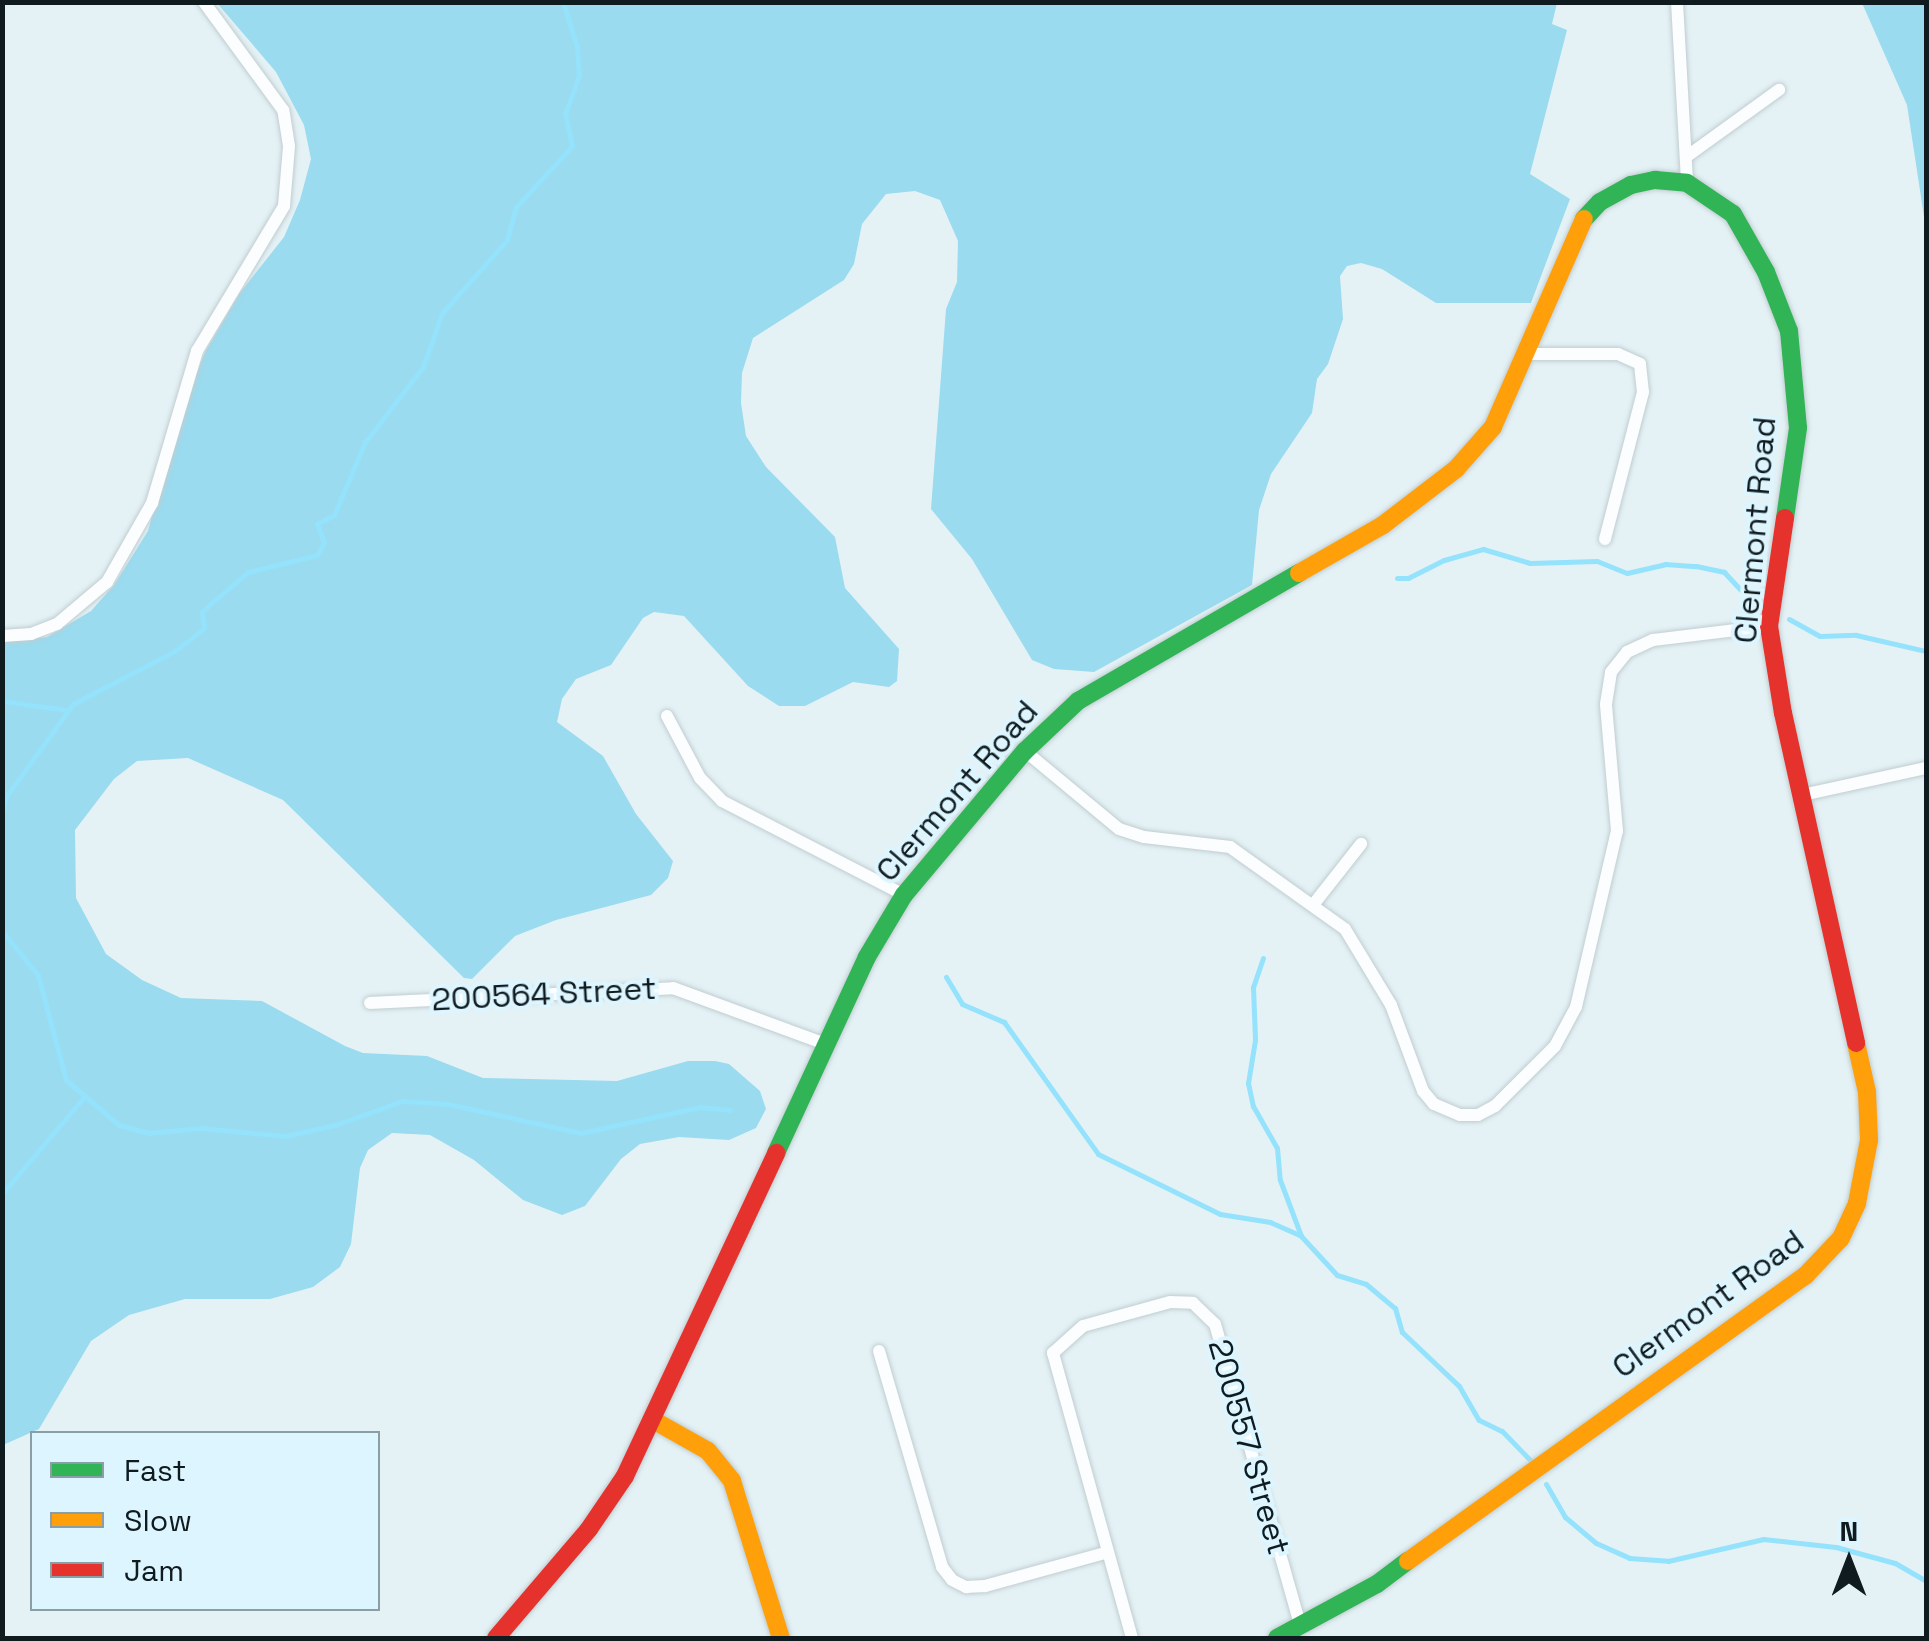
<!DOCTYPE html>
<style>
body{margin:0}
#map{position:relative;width:1929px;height:1641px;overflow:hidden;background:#e4f2f6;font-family:"Space Grotesk",sans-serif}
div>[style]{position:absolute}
.forest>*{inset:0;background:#9adbef}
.stream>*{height:5px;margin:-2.5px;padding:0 2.5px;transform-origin:2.5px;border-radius:2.5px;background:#94e2fb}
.roads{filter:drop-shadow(0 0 2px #c1cdd0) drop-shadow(0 0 2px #c1cdd0)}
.street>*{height:12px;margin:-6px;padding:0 6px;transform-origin:6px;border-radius:6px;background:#fbfdfe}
.fast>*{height:18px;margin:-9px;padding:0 9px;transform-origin:9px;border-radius:9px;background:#30b455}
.slow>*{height:18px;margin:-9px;padding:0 9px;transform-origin:9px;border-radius:9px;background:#ff9f0a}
.jam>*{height:18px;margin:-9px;padding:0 9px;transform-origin:9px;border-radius:9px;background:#e5322d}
span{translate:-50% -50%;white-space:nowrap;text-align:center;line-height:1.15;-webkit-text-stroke:8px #dcf5fe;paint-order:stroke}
.street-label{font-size:32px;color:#101b1f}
.frame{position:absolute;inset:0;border:5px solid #101b1f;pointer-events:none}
.legend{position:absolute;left:30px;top:1431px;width:350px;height:180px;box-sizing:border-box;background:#dcf5fe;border:2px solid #8a9ea5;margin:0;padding:12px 18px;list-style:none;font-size:30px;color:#101b1f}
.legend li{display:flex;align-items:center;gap:20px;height:50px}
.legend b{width:50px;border:2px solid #8a9ea5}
.north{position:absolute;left:1799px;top:1511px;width:100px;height:100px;-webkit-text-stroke:8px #dcf5fe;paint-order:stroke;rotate:0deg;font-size:28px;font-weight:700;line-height:40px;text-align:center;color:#101b1f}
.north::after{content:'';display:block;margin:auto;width:35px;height:45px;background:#101b1f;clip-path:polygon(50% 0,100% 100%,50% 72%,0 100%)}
</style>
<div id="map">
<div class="forest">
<i style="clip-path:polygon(217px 3px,1557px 3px,1552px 24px,1567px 30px,1530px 174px,1570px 199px,1531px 303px,1436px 303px,1382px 269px,1361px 263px,1347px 266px,1340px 276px,1343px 319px,1328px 364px,1317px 379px,1312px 413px,1271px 474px,1259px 510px,1252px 585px,1094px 672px,1054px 669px,1032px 660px,972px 559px,931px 509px,946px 309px,957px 282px,958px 241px,940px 200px,915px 191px,886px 194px,862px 224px,854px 264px,844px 280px,753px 338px,742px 373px,741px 403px,746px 436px,766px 467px,835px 537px,845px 588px,899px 649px,897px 681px,889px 687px,853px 682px,805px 706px,779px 706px,748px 686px,684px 616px,654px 612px,643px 618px,611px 665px,576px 679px,562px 699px,557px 722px,603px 756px,636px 814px,673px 861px,668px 878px,651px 895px,556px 920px,515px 936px,472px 979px,464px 978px,283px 800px,188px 758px,137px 761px,114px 779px,75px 830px,76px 898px,106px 954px,142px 980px,181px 998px,262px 1001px,345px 1046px,363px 1053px,427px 1056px,483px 1078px,617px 1081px,688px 1061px,715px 1061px,729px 1064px,760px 1091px,766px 1109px,756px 1128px,729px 1140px,679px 1137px,640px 1144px,621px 1159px,585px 1206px,562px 1215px,523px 1200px,474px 1160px,430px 1135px,392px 1133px,368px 1150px,360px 1168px,351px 1244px,340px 1267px,313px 1287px,270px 1299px,185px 1299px,129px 1315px,91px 1341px,39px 1429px,3px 1445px,3px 641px,47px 637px,91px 611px,114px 585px,148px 531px,176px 424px,205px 352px,239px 294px,284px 237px,300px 200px,311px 159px,304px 125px,276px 72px)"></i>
<i style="clip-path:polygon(1862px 3px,1926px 3px,1926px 230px,1907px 105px)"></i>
</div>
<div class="stream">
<i style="left:1397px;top:578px;width:11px"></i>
<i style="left:1408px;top:578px;width:40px;rotate:-26.6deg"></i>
<i style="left:1444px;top:560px;width:41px;rotate:-15.8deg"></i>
<i style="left:1483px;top:549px;width:49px;rotate:16.6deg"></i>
<i style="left:1530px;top:563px;width:67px;rotate:-1.7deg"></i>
<i style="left:1597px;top:561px;width:32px;rotate:22deg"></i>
<i style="left:1627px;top:573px;width:39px;rotate:-13deg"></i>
<i style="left:1665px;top:564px;width:31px;rotate:4deg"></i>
<i style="left:1696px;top:566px;width:29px;rotate:12deg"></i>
<i style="left:1724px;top:572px;width:40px;rotate:47deg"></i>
<i style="left:1789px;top:619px;width:35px;rotate:29deg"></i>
<i style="left:1820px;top:636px;width:36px;rotate:-2deg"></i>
<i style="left:1856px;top:635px;width:72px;rotate:12.9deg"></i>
<i style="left:2px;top:701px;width:65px;rotate:8deg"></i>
<i style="left:2px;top:812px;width:18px;rotate:-74deg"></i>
<i style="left:7px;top:795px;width:112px;rotate:-54deg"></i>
<i style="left:73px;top:704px;width:115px;rotate:-27.5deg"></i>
<i style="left:175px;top:651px;width:37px;rotate:-38deg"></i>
<i style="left:204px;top:628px;width:16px;rotate:-97deg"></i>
<i style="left:202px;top:612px;width:10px;rotate:-45deg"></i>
<i style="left:209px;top:605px;width:51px;rotate:-40.2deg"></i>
<i style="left:248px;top:572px;width:71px;rotate:-13.8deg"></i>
<i style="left:317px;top:555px;width:14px;rotate:-60deg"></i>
<i style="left:324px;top:543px;width:20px;rotate:-110deg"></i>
<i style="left:317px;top:524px;width:19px;rotate:-28deg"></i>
<i style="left:334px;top:515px;width:79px;rotate:-67deg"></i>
<i style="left:365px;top:442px;width:95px;rotate:-52.3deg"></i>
<i style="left:423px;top:367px;width:57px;rotate:-70.6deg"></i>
<i style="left:442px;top:313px;width:98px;rotate:-48.3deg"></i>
<i style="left:507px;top:240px;width:34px;rotate:-75deg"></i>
<i style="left:516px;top:207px;width:83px;rotate:-47.4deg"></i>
<i style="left:572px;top:146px;width:33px;rotate:-102deg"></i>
<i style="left:565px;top:114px;width:40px;rotate:-69.8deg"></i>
<i style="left:579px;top:76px;width:29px;rotate:-94deg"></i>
<i style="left:577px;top:47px;width:47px;rotate:-107.3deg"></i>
<i style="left:2px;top:931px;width:57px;rotate:50.7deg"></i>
<i style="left:38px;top:975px;width:109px;rotate:75.1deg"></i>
<i style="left:66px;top:1080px;width:70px;rotate:40.3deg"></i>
<i style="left:119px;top:1125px;width:31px;rotate:15deg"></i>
<i style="left:149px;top:1133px;width:52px;rotate:-5.5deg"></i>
<i style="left:201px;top:1128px;width:84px;rotate:5.4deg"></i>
<i style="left:285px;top:1136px;width:51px;rotate:-12.4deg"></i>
<i style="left:335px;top:1125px;width:71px;rotate:-19.7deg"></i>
<i style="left:402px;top:1101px;width:46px;rotate:3.7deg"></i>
<i style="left:448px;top:1104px;width:136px;rotate:12.3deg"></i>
<i style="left:581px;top:1133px;width:122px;rotate:-12.3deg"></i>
<i style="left:700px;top:1107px;width:30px;rotate:6deg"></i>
<i style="left:1263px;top:958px;width:31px;rotate:109deg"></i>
<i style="left:1253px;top:987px;width:53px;rotate:87.8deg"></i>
<i style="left:1255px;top:1040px;width:44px;rotate:99.2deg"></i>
<i style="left:1248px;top:1083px;width:24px;rotate:78deg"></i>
<i style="left:1253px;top:1106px;width:48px;rotate:60.3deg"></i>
<i style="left:1277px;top:1148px;width:32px;rotate:85deg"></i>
<i style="left:1280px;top:1180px;width:60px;rotate:69.4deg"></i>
<i style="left:946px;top:977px;width:31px;rotate:59deg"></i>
<i style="left:962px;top:1004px;width:46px;rotate:23.2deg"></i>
<i style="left:1004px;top:1022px;width:162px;rotate:54.5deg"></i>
<i style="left:1098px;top:1154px;width:136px;rotate:26.2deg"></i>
<i style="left:1220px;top:1214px;width:51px;rotate:9.1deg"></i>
<i style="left:1270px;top:1222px;width:34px;rotate:24deg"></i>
<i style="left:1301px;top:1236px;width:53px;rotate:47.3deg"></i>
<i style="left:1337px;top:1275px;width:30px;rotate:17deg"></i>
<i style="left:1366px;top:1284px;width:38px;rotate:40deg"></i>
<i style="left:1395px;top:1308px;width:25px;rotate:74deg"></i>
<i style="left:1402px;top:1332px;width:79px;rotate:43.5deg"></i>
<i style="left:1459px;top:1386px;width:39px;rotate:60deg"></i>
<i style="left:1479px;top:1420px;width:25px;rotate:26deg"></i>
<i style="left:1502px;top:1431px;width:43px;rotate:45.9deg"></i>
<i style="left:2px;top:1194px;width:127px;rotate:-49.8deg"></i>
<i style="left:1546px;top:1484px;width:38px;rotate:60deg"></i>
<i style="left:1565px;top:1517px;width:40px;rotate:40deg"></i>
<i style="left:1596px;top:1543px;width:36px;rotate:24deg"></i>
<i style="left:1629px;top:1558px;width:39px;rotate:4deg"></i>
<i style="left:1668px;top:1561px;width:98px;rotate:-13deg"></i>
<i style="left:1763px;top:1539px;width:73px;rotate:6.3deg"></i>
<i style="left:1836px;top:1547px;width:61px;rotate:15.2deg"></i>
<i style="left:1895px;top:1563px;width:36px;rotate:30deg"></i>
</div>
<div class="roads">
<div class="street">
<i style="left:1677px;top:2px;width:181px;rotate:86.8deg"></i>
<i style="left:1686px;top:157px;width:115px;rotate:-35.8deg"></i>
<i style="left:1528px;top:354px;width:90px"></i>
<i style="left:1618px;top:354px;width:24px;rotate:24deg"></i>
<i style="left:1640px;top:364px;width:28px;rotate:84deg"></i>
<i style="left:1643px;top:392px;width:152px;rotate:104.5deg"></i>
<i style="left:2px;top:636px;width:29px;rotate:-4deg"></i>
<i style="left:31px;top:634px;width:28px;rotate:-21deg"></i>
<i style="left:57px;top:624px;width:65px;rotate:-40deg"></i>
<i style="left:107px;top:582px;width:91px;rotate:-60.3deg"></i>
<i style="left:152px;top:503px;width:159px;rotate:-73.5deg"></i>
<i style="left:197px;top:351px;width:169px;rotate:-59deg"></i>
<i style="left:284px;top:206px;width:60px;rotate:-85.2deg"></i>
<i style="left:289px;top:146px;width:36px;rotate:-99deg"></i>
<i style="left:283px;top:110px;width:134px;rotate:-126.2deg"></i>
<i style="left:667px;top:716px;width:70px;rotate:62deg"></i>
<i style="left:700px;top:778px;width:32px;rotate:46deg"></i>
<i style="left:722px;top:801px;width:205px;rotate:27.3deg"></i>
<i style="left:1025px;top:751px;width:122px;rotate:39.7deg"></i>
<i style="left:1119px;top:829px;width:26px;rotate:18deg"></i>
<i style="left:1144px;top:837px;width:87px;rotate:6.6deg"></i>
<i style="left:1230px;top:847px;width:141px;rotate:35.5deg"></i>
<i style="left:1345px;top:929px;width:89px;rotate:58.8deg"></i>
<i style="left:1391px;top:1005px;width:92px;rotate:69.6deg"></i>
<i style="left:1423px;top:1091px;width:17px;rotate:50deg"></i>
<i style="left:1434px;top:1104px;width:28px;rotate:23deg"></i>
<i style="left:1460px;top:1115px;width:18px"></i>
<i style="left:1478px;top:1115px;width:19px;rotate:-28deg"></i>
<i style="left:1495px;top:1106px;width:85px;rotate:-45deg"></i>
<i style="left:1555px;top:1046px;width:44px;rotate:-61.7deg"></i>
<i style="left:1576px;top:1007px;width:181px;rotate:-76.9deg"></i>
<i style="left:1617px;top:831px;width:127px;rotate:-95deg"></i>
<i style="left:1606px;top:704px;width:32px;rotate:-81deg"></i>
<i style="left:1611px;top:672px;width:26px;rotate:-51deg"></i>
<i style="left:1627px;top:652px;width:29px;rotate:-25deg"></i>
<i style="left:1653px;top:640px;width:117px;rotate:-6.9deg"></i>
<i style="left:1802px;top:795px;width:127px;rotate:-12.3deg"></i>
<i style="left:1313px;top:905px;width:78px;rotate:-51.8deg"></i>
<i style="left:370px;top:1003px;width:303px;rotate:-2.8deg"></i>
<i style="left:673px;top:988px;width:165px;rotate:20.2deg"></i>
<i style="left:879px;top:1351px;width:225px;rotate:73.7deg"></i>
<i style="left:942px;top:1567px;width:16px;rotate:52deg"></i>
<i style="left:952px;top:1580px;width:16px;rotate:27deg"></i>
<i style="left:966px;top:1587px;width:19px;rotate:-3deg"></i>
<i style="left:985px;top:1586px;width:124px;rotate:-15.4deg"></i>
<i style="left:1132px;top:1638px;width:296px;rotate:-105.5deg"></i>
<i style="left:1053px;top:1353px;width:40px;rotate:-42deg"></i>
<i style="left:1083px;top:1326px;width:90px;rotate:-15.4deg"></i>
<i style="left:1170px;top:1302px;width:23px;rotate:2deg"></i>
<i style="left:1193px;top:1303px;width:30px;rotate:44deg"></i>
<i style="left:1215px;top:1324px;width:316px;rotate:74.2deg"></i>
</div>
<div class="fast">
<i style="left:1584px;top:219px;width:23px;rotate:-47deg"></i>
<i style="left:1600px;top:202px;width:35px;rotate:-29deg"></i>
<i style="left:1631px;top:185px;width:25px;rotate:-12deg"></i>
<i style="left:1655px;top:180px;width:32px;rotate:5deg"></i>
<i style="left:1687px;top:183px;width:55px;rotate:34deg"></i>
<i style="left:1733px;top:214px;width:67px;rotate:60.4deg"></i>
<i style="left:1766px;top:272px;width:63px;rotate:68.7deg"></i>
<i style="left:1789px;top:331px;width:97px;rotate:84.7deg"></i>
<i style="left:1798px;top:428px;width:91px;rotate:98.2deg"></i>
<i style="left:776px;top:1153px;width:216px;rotate:-65.1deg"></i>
<i style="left:867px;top:957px;width:72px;rotate:-59.2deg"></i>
<i style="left:904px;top:895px;width:188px;rotate:-50deg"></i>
<i style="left:1025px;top:751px;width:73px;rotate:-43.3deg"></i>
<i style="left:1078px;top:701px;width:255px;rotate:-30.1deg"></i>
<i style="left:1277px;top:1638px;width:114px;rotate:-28.4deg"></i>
<i style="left:1377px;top:1584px;width:39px;rotate:-37deg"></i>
</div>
<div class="slow">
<i style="left:1299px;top:573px;width:97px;rotate:-29.7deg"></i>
<i style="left:1383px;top:525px;width:92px;rotate:-37.5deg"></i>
<i style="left:1456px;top:469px;width:56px;rotate:-48.6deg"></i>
<i style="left:1493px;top:427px;width:227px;rotate:-66.4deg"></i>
<i style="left:653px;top:1420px;width:63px;rotate:29.4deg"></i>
<i style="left:708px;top:1451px;width:38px;rotate:51deg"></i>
<i style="left:732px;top:1481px;width:164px;rotate:72.7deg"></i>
<i style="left:1408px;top:1561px;width:489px;rotate:-35.7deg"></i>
<i style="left:1805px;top:1276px;width:52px;rotate:-46.5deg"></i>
<i style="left:1841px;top:1238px;width:38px;rotate:-65deg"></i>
<i style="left:1857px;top:1203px;width:64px;rotate:-79.2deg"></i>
<i style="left:1869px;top:1140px;width:48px;rotate:-92.4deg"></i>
<i style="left:1867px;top:1092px;width:50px;rotate:-102.7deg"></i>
</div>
<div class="jam">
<i style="left:1785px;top:518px;width:109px;rotate:98.4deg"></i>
<i style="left:1769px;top:626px;width:88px;rotate:80.9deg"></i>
<i style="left:1783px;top:713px;width:338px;rotate:77.5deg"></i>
<i style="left:496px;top:1638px;width:143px;rotate:-49.5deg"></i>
<i style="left:589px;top:1529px;width:64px;rotate:-55.8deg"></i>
<i style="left:625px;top:1476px;width:357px;rotate:-64.9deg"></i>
</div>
</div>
<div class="street-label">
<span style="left:1755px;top:530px;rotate:-85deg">Clermont Road</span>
<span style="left:957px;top:791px;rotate:-49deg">Clermont Road</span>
<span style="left:544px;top:994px;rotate:-3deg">200564 Street</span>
<span style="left:1708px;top:1304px;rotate:-36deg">Clermont Road</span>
<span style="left:1249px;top:1447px;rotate:74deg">200557 Street</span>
</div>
<div class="frame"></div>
<ul class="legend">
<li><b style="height:12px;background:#30b455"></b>Fast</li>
<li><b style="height:12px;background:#ff9f0a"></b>Slow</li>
<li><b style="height:12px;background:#e5322d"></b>Jam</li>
</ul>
<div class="north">N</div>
</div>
